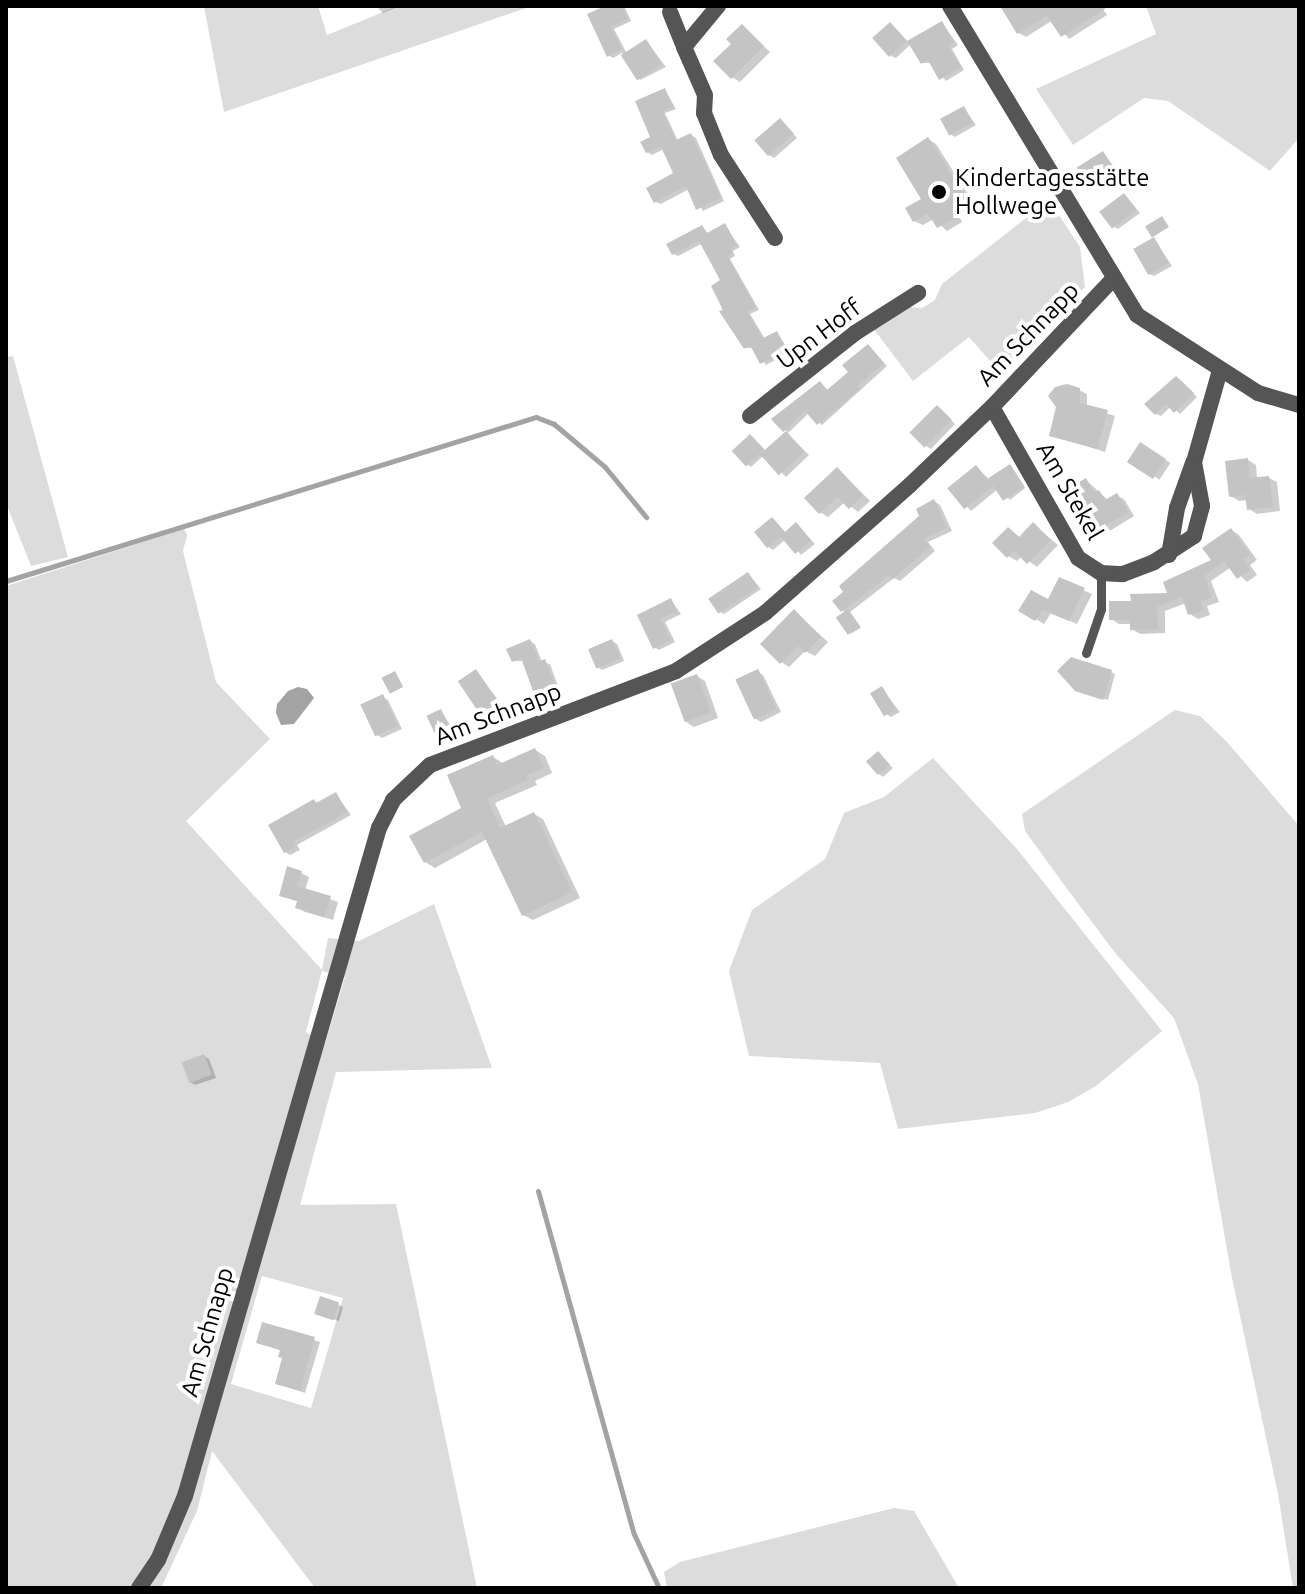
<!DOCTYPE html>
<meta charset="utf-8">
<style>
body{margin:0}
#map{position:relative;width:1305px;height:1594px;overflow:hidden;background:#fff;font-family:Ubuntu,sans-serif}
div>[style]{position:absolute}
.green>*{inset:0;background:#dcdcdc}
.water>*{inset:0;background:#a3a3a3}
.shadow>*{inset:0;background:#0003;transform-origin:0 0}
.stream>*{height:5px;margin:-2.5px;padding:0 2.5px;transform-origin:2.5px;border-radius:2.5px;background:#a3a3a3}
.building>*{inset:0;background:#c4c4c4;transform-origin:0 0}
.lane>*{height:9px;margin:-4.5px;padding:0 4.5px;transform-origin:4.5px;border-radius:4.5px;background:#555}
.street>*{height:16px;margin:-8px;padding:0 8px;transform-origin:8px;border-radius:8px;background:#555}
.dots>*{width:22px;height:22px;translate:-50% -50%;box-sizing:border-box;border:4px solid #fff;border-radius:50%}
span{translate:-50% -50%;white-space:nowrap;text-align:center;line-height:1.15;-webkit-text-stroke:8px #fff;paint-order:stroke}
.poi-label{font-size:24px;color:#000}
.left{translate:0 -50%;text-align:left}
.street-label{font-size:24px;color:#000}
.frame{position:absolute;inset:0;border:8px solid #000;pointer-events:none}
</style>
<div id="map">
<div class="green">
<i style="clip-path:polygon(204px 6px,318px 6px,327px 35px,398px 6px,532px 6px,224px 112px)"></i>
<i style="clip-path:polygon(1146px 6px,1299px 6px,1299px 138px,1270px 171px,1168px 101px,1144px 98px,1073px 145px,1036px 89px,1156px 34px)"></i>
<i style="clip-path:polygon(1049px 200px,1080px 247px,1085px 287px,1001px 373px,969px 337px,913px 381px,873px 328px,909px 307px,922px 308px,935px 300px,942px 284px)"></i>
<i style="clip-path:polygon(13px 356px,68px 557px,31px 566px,6px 503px,6px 357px)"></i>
<i style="clip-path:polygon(evenodd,184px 529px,187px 535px,183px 551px,216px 682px,270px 739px,186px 821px,322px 970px,328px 938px,359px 941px,434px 904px,492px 1068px,336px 1072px,300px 1205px,396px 1204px,477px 1588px,315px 1588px,212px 1451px,197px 1511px,161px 1588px,6px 1588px,6px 586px,184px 529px,322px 971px,345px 977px,325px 1044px,306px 1032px,322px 971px,184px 529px,262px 1276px,343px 1298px,311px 1408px,231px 1384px,262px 1276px)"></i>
<i style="clip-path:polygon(1175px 710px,1200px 716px,1227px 742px,1299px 826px,1299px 1588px,1293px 1588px,1278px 1494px,1232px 1278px,1198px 1084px,1174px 1018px,1116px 954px,1065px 886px,1025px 831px,1022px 814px)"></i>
<i style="clip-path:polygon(933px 758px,1017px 849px,1162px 1031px,1096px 1086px,1068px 1102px,1035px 1113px,898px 1129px,880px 1063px,749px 1056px,729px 971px,752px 910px,825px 859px,844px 813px,884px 797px)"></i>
<i style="clip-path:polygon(894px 1508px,914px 1511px,959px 1588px,667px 1588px,664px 1572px,680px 1562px)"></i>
</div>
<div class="water">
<i style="clip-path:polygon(298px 687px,307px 689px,314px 698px,294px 724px,281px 725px,276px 713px,277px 704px,288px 691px)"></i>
</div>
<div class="shadow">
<i style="clip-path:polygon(376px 6px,400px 6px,383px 13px)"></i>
<i style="clip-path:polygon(610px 6px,624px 6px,631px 21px,614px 29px,626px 52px,646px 41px,666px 67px,640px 80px,622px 53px,613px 58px,608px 55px)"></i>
<i style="clip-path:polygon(1003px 6px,1101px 6px,1107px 15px,1069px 39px,1053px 20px,1026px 37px,1019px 33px)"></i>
<i style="clip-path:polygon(942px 23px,958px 45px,952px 49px,964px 70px,946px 81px,932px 63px,922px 63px,911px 44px,896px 58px,891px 56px,890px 24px,909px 43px)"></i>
<i style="clip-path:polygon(742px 26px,770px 52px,740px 82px,732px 77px,734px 44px)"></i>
<i style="clip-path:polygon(665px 90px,676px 109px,665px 113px,678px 141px,691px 135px,696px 138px,724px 201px,703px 211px,689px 189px,661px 204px,656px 202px,676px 174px,664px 149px,652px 155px,647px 152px)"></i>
<i style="clip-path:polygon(964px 108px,976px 125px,955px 137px,950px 134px)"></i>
<i style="clip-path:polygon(781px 120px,797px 138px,774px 158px,769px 155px)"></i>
<i style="clip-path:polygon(928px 139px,936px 144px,974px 204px,958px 214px,962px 222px,947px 231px,934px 219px,923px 225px,914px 221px,923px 200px)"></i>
<i style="clip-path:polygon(1103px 153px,1117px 170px,1095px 185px,1090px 182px)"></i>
<i style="clip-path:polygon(1125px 195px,1140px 213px,1118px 229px,1113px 226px)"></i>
<i style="clip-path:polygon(725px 226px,740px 247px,733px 251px,735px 256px,730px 259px,759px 310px,750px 314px,765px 339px,777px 333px,790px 352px,766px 365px,754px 348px,745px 348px,728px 324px,714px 287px,722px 280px,703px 243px,678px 256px,674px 254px,702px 227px,709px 234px)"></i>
<i style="clip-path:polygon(1154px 239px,1172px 266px,1154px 276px,1149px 274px)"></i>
<i style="clip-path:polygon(868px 346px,887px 366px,822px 425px,809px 413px,787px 434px,809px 455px,786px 477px,764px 455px,751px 467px,747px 464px,751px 436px,767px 452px,788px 432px,784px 430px,820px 383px,829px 391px,851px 372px)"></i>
<i style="clip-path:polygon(1181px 381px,1197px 397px,1180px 414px,1171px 406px,1161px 416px,1156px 414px)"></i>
<i style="clip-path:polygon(1079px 390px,1087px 394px,1087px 407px,1115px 416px,1105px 452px,1051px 435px)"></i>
<i style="clip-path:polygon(942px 411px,955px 424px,931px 449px,926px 446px)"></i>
<i style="left:1141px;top:444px;width:35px;height:20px;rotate:33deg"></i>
<i style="clip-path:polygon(1248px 460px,1256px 465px,1257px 479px,1269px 478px,1277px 482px,1280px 511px,1257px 514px,1249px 509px,1248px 500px,1239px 501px,1231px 496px)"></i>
<i style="clip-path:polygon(976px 467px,991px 481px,1010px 467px,1025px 488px,1010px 500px,999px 488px,971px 511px,950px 488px)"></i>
<i style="clip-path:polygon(838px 469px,870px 501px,858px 512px,845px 502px,828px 517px,820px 512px)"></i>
<i style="clip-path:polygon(1086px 480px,1109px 501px,1117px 496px,1124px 499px,1134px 516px,1100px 537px,1094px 533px)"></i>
<i style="clip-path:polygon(934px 501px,940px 505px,952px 531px,928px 542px,935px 551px,900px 581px,894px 578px,850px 612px,861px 628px,850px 634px,838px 619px,846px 613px,842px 610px)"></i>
<i style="clip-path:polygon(772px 519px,786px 533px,797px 525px,815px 544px,801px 555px,786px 539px,773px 550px,768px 547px)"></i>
<i style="clip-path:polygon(1034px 525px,1058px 545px,1037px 567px,1022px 556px,1017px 561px,1008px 556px,1008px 529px,1021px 538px)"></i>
<i style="clip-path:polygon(1231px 530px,1239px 535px,1257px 560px,1250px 565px,1257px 575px,1247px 582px,1231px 567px,1211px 581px,1219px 602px,1207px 606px,1210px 615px,1198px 619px,1190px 614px,1186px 603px,1165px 611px,1165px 633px,1140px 634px,1132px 629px,1132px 624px,1119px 624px,1111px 619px,1133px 603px,1170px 595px,1214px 561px)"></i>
<i style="clip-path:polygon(748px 574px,761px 589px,724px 614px,720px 612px)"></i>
<i style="clip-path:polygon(1060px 580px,1092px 594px,1077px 624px,1051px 613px,1044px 624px,1021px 610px,1049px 602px)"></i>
<i style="clip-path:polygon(671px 600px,681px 614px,665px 622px,675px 642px,659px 650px,654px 647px,639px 616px)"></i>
<i style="clip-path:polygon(794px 611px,828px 642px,815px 656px,805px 651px,789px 667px,781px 662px)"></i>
<i style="clip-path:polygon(530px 641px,535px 644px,542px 662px,550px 664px,558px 686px,540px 693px,535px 690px,524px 661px,513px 661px)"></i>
<i style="clip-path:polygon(612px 641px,617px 644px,624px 661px,602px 670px,597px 667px)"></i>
<i style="clip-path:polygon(476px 671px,502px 705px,487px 715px,482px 713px)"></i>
<i style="clip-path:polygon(758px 672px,763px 675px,781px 712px,761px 722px,756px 719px)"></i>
<i style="clip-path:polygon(1111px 672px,1115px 674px,1108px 700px,1082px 693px)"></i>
<i style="clip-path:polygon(697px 676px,705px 681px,718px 718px,694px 727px,686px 722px)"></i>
<i style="clip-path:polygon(882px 689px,900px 712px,891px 717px,886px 714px)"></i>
<i style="clip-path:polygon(383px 697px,388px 700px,402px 729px,382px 738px,377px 735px)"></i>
<i style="clip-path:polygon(441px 711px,453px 729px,442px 734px,436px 732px)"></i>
<i style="clip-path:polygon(535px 750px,545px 756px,552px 773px,535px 781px,537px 785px,495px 803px,506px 827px,534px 814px,543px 819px,580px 898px,533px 920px,523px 915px,487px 839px,435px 868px,425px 862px,464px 809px,493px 757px,503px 763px)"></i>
<i style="clip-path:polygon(878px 753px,893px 768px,883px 777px,879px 774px)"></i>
<i style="clip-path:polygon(336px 794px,351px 815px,297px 845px,300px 850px,290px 855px,285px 852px,314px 801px,319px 804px)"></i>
<i style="clip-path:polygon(301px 873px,309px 877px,305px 890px,338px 902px,333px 920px,305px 912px,297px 907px,299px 902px,281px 895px)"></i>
<i style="clip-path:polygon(204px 1056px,209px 1059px,216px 1078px,195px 1085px,190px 1082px)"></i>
<i style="clip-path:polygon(338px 1304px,343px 1307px,339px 1321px,322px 1316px)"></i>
<i style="clip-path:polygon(263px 1325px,320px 1342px,305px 1393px,277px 1383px,284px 1359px,282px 1351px,258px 1342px)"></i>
</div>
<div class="stream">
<i style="left:6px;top:581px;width:555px;rotate:-17.19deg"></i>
<i style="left:536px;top:417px;width:19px;rotate:21deg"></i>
<i style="left:554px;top:424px;width:67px;rotate:40.1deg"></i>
<i style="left:605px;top:467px;width:65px;rotate:50.6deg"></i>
<i style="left:538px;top:1191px;width:356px;rotate:74.4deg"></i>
<i style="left:634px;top:1534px;width:60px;rotate:65.2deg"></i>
</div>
<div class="building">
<i style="clip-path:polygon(605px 6px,622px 6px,628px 19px,611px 27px,622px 49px,607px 57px,587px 14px)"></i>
<i style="clip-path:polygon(1000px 6px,1109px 6px,1061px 37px,1047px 16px,1017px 34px)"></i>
<i style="clip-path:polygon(942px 21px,954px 42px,948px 46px,961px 67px,939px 80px,928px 60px,921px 64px,907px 41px)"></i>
<i style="left:890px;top:22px;width:25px;height:24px;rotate:48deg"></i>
<i style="clip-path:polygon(742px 24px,764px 46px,731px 79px,713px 61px,731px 44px,726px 39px)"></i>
<i style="left:646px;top:39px;width:30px;height:30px;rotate:57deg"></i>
<i style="clip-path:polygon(665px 88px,673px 107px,662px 111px,676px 140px,691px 133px,721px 198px,696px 210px,686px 186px,654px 203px,646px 188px,673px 173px,661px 147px,646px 153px,640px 142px,650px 137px,635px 101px)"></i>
<i style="left:964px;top:106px;width:19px;height:27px;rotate:62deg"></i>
<i style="left:780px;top:118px;width:21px;height:34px;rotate:49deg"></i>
<i style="clip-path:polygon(928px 137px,967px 200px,951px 209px,956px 218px,937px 228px,928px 213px,913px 222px,905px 208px,921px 199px,896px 158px)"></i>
<i style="left:1103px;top:151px;width:19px;height:31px;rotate:58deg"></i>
<i style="left:1124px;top:193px;width:21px;height:31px;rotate:53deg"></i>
<i style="left:1162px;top:216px;width:13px;height:20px;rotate:58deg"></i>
<i style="clip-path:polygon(725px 223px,737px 245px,730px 249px,732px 254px,727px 256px,756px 307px,747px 312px,763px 338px,777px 331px,787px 350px,760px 364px,750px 345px,744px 349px,719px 311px,723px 310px,711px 286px,720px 280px,699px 241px,672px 255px,666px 244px,702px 225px,707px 233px)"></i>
<i style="left:1154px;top:237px;width:30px;height:24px;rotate:60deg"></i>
<i style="clip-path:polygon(868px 344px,884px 363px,857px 386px,860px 389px,817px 425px,805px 411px,783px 432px,771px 419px,820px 381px,827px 390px,848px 372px,842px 365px)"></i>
<i style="clip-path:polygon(1176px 376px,1194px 393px,1174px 413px,1166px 404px,1155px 415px,1144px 404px)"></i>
<i style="clip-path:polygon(1067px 384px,1080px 388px,1080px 403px,1108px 410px,1097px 449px,1049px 436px,1056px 407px,1048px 396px,1055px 387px)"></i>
<i style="left:937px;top:405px;width:21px;height:39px;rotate:45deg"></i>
<i style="left:786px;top:431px;width:28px;height:35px;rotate:48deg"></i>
<i style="left:750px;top:434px;width:21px;height:25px;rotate:47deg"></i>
<i style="left:1140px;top:442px;width:31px;height:24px;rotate:33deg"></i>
<i style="clip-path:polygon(1248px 458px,1250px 478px,1269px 476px,1273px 507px,1247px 510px,1245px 495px,1229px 497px,1225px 461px)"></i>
<i style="left:1010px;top:464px;width:27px;height:26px;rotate:57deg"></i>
<i style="left:976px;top:465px;width:27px;height:37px;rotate:51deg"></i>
<i style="clip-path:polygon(837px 467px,863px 495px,849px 509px,837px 497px,819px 514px,804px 498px)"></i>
<i style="clip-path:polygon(1086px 478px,1094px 493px,1099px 490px,1105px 500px,1117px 493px,1129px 512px,1092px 534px,1065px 490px)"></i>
<i style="clip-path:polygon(934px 499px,947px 528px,924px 538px,930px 547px,893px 579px,889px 575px,841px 612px,832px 601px,843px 592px,839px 586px,919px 516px,916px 509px)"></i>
<i style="clip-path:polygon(772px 517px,785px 532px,796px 522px,811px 540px,795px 554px,781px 537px,767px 548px,754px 532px)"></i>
<i style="clip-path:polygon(1033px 522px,1051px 540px,1027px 564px,1014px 551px,1007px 558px,992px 543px,1008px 527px,1019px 537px)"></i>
<i style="clip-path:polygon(1231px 528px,1250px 555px,1243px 560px,1250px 570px,1237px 579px,1224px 561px,1204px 576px,1212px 597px,1200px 602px,1203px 610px,1188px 615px,1182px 597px,1157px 607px,1158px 629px,1130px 630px,1130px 620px,1109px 620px,1109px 601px,1131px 601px,1130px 594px,1167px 593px,1163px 582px,1211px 560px,1202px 548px)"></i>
<i style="left:748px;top:572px;width:18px;height:48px;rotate:56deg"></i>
<i style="clip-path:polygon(1059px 577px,1085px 588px,1069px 621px,1042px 610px,1035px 621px,1018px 611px,1031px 590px,1048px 599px)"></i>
<i style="clip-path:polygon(671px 598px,677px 611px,661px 619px,671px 640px,653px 649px,637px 615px)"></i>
<i style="clip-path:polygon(794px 609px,821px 637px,805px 653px,798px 646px,780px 664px,760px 644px)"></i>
<i style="left:848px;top:609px;width:21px;height:15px;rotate:55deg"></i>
<i style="clip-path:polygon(530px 639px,539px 661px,545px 659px,554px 684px,533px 691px,521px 658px,512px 662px,506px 649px)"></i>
<i style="left:612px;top:639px;width:21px;height:26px;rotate:67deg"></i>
<i style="clip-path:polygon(1071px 657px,1112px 670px,1103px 700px,1075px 691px,1057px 671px)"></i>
<i style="left:476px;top:669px;width:40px;height:22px;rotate:56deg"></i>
<i style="left:758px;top:669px;width:44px;height:25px;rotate:65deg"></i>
<i style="left:395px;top:671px;width:18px;height:15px;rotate:63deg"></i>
<i style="left:697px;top:674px;width:41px;height:28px;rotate:70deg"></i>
<i style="left:882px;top:686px;width:27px;height:14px;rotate:59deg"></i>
<i style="left:383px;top:694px;width:35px;height:25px;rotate:65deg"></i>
<i style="left:441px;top:709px;width:19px;height:16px;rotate:65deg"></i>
<i style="clip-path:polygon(535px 748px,544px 768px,526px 775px,528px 780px,487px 798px,500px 828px,534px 812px,572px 892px,522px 916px,482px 832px,424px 863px,409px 836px,461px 808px,447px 775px,493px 755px,497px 765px)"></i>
<i style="left:878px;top:751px;width:18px;height:16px;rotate:49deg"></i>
<i style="clip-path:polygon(336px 792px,347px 812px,293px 842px,296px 847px,284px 853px,268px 825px,314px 799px,316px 803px)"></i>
<i style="clip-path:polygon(287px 866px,302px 871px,297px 886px,331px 896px,324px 917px,295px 908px,297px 901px,279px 896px)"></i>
<i style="left:204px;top:1054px;width:22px;height:24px;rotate:69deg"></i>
<i style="left:320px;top:1296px;width:20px;height:19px;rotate:18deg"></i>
<i style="clip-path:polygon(262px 1322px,315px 1337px,300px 1391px,275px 1384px,282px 1358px,278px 1357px,280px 1350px,256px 1343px)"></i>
</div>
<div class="lane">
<i style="left:1086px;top:653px;width:46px;rotate:-71.2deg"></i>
<i style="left:1101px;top:609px;width:36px;rotate:-90deg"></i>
</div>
<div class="street">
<i style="left:718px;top:6px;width:53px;rotate:129.7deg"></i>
<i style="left:684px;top:47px;width:52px;rotate:66.4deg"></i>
<i style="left:705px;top:95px;width:18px;rotate:93deg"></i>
<i style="left:704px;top:113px;width:45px;rotate:68deg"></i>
<i style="left:721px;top:155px;width:99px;rotate:57deg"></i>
<i style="left:950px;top:6px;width:361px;rotate:58.8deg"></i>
<i style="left:1137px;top:315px;width:144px;rotate:32.8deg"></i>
<i style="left:1258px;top:393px;width:43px;rotate:16.3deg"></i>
<i style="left:670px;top:12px;width:38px;rotate:68deg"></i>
<i style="left:992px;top:407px;width:174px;rotate:60.3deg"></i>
<i style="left:1078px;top:558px;width:27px;rotate:33deg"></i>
<i style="left:1101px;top:573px;width:22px;rotate:3deg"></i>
<i style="left:1123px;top:574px;width:33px;rotate:-21deg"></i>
<i style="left:1154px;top:562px;width:48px;rotate:-33deg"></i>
<i style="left:1194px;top:536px;width:31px;rotate:-75deg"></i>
<i style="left:1202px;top:506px;width:45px;rotate:-100.3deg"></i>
<i style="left:1194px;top:462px;width:96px;rotate:-74.2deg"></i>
<i style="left:750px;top:416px;width:134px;rotate:-38.3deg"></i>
<i style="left:855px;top:333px;width:75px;rotate:-32.4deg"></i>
<i style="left:1169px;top:555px;width:48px;rotate:-80.3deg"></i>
<i style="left:1177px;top:508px;width:48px;rotate:-70.4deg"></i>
<i style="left:139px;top:1588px;width:34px;rotate:-56deg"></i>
<i style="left:158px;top:1560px;width:69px;rotate:-67.1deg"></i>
<i style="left:185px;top:1496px;width:696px;rotate:-73.81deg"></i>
<i style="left:379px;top:828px;width:31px;rotate:-63deg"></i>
<i style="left:393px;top:800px;width:51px;rotate:-43.4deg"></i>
<i style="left:430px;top:765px;width:263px;rotate:-20.9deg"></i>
<i style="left:676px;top:671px;width:106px;rotate:-33.1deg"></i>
<i style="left:765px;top:613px;width:193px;rotate:-41.4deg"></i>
<i style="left:910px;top:485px;width:113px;rotate:-43.6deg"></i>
<i style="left:992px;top:407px;width:176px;rotate:-46.6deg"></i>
</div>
<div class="dots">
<i style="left:939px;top:192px;background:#000"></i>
</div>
<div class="poi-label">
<span class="left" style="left:955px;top:192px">Kindertagesstätte<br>Hollwege</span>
</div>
<div class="street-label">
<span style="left:819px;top:334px;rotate:-37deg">Upn Hoff</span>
<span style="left:1028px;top:334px;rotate:-46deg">Am Schnapp</span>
<span style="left:1070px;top:491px;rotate:60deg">Am Stekel</span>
<span style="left:498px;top:714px;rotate:-21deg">Am Schnapp</span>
<span style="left:207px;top:1332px;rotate:-74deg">Am Schnapp</span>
</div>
<div class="frame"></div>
</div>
